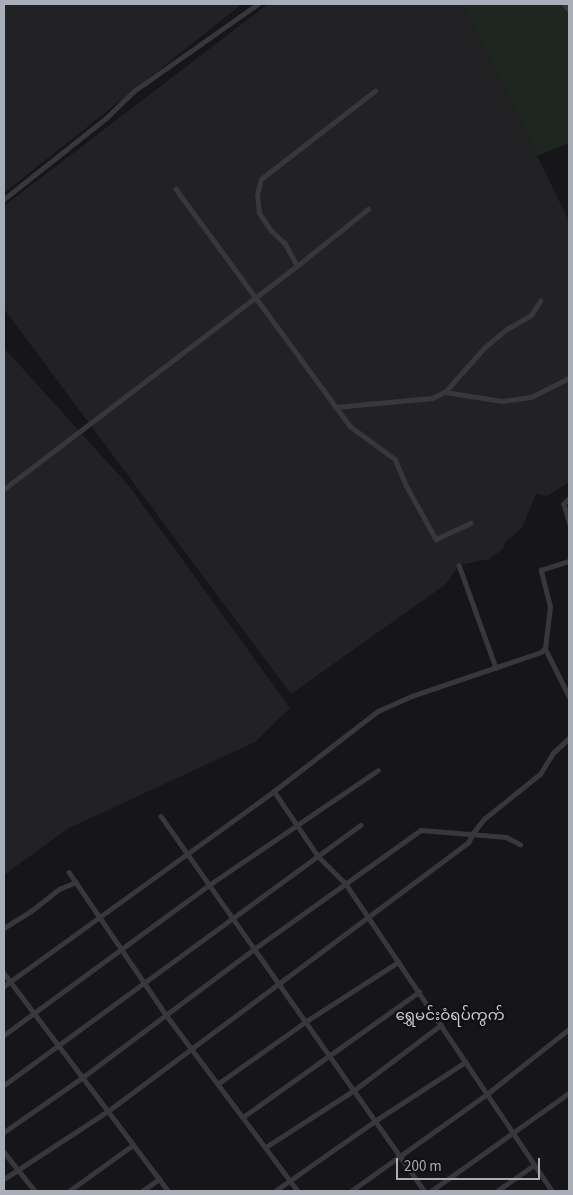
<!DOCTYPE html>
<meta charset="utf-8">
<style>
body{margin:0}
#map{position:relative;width:573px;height:1195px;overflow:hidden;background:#161618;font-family:"Source Sans 3","Noto Sans Myanmar",sans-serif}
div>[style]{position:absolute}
.built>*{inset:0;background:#222225}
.green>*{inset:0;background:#1e261f}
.minor>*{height:4.5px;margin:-2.25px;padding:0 2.25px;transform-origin:2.25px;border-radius:2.25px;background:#37383d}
span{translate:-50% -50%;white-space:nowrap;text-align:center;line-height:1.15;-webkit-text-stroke:5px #111113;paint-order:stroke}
.quarter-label{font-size:15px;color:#c9ccd4}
.frame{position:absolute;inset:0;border:5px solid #a8adb8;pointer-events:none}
.scale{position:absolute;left:396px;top:1158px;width:144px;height:22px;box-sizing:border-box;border:2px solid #a8adb8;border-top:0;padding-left:6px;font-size:15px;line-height:18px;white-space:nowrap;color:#a8adb8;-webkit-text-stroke:4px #111113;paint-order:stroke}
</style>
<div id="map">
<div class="built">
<i style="clip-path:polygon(4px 4px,242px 4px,4px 193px)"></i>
<i style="clip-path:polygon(268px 4px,462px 4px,569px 221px,569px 482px,547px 496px,536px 494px,522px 528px,506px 541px,503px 549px,489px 559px,459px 565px,446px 584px,291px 694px,4px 309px,4px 206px)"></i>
<i style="clip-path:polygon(4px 348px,129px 486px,290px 708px,255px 742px,67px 829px,4px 875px)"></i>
</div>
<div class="green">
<i style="clip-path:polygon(462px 4px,569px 4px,569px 143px,537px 156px)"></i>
</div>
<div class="minor">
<i style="left:564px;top:4px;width:8px;rotate:50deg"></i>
<i style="left:176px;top:189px;width:294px;rotate:53.7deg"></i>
<i style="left:350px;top:426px;width:56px;rotate:36.3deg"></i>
<i style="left:395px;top:459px;width:28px;rotate:67deg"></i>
<i style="left:406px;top:485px;width:62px;rotate:60.9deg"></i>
<i style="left:436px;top:539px;width:38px;rotate:-25deg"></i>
<i style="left:4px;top:199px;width:129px;rotate:-38.4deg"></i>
<i style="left:105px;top:119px;width:40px;rotate:-44deg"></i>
<i style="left:134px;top:91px;width:151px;rotate:-35.1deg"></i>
<i style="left:297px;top:266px;width:25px;rotate:-119deg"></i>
<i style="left:285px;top:244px;width:19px;rotate:-137deg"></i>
<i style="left:271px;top:231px;width:22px;rotate:-124deg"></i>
<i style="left:259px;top:213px;width:18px;rotate:-96deg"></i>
<i style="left:257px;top:195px;width:16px;rotate:-76deg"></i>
<i style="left:261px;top:179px;width:144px;rotate:-37.7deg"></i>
<i style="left:445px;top:392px;width:58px;rotate:9deg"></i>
<i style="left:502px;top:401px;width:29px;rotate:-8deg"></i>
<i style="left:531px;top:397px;width:42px;rotate:-26.6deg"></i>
<i style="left:335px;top:407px;width:97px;rotate:-5.3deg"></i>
<i style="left:432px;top:398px;width:14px;rotate:-25deg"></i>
<i style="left:445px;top:392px;width:59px;rotate:-48.4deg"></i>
<i style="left:484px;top:348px;width:30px;rotate:-40deg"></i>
<i style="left:507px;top:329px;width:28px;rotate:-30deg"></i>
<i style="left:531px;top:315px;width:17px;rotate:-57deg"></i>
<i style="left:4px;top:489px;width:368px;rotate:-37.3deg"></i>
<i style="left:297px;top:266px;width:91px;rotate:-38.8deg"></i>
<i style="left:569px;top:499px;width:7px;rotate:135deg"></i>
<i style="left:564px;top:504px;width:19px;rotate:74deg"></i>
<i style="left:459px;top:565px;width:109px;rotate:70.2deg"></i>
<i style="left:545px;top:648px;width:54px;rotate:63.4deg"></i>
<i style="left:274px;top:791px;width:78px;rotate:55.9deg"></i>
<i style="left:318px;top:856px;width:40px;rotate:45deg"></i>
<i style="left:346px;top:884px;width:370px;rotate:56.1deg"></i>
<i style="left:161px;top:816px;width:459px;rotate:54.9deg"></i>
<i style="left:69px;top:872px;width:174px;rotate:55.8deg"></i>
<i style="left:167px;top:1016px;width:219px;rotate:53.2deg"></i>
<i style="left:4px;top:928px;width:32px;rotate:-32deg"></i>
<i style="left:31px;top:911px;width:36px;rotate:-38deg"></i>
<i style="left:59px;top:889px;width:18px;rotate:-22deg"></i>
<i style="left:4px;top:973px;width:273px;rotate:53deg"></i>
<i style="left:4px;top:986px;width:333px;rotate:-35.8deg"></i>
<i style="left:274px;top:791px;width:131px;rotate:-37.6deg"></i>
<i style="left:378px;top:711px;width:37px;rotate:-24deg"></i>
<i style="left:412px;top:696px;width:136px;rotate:-18.8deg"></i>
<i style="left:541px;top:652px;width:6px;rotate:-45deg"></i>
<i style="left:545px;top:648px;width:41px;rotate:-83deg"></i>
<i style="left:550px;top:607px;width:38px;rotate:-104deg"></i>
<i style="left:541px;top:570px;width:29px;rotate:-18deg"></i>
<i style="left:4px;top:1035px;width:254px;rotate:-36.2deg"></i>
<i style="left:209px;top:885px;width:204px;rotate:-34.2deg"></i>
<i style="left:219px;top:1083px;width:105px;rotate:-35.3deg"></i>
<i style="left:305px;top:1022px;width:111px;rotate:-32.8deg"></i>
<i style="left:4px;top:1085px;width:441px;rotate:-36.1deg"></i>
<i style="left:243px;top:1117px;width:216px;rotate:-35.4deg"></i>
<i style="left:4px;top:1132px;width:96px;rotate:-34.8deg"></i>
<i style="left:83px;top:1077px;width:214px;rotate:-36.8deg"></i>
<i style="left:254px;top:949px;width:205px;rotate:-35.5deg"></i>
<i style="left:421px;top:830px;width:85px;rotate:4.7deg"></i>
<i style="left:506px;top:837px;width:16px;rotate:27deg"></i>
<i style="left:266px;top:1147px;width:103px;rotate:-32.8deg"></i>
<i style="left:353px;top:1091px;width:110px;rotate:-36.9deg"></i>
<i style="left:4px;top:1152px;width:50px;rotate:51.5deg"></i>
<i style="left:4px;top:1179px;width:124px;rotate:-33.2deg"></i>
<i style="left:108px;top:1111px;width:449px;rotate:-36.7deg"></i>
<i style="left:468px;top:843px;width:11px;rotate:-63deg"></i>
<i style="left:473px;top:833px;width:18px;rotate:-52deg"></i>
<i style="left:484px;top:819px;width:72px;rotate:-38.8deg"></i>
<i style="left:540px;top:774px;width:25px;rotate:-58deg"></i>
<i style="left:553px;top:753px;width:22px;rotate:-43deg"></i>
<i style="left:69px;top:1191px;width:79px;rotate:-35.7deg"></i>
<i style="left:142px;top:1191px;width:21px;rotate:-35deg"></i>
<i style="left:275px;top:1191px;width:122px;rotate:-35deg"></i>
<i style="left:375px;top:1121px;width:108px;rotate:-33.2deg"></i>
<i style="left:351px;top:1191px;width:167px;rotate:-35.5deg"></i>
<i style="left:487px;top:1094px;width:105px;rotate:-38.4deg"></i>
<i style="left:431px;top:1191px;width:169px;rotate:-35.4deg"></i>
<i style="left:497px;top:1191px;width:45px;rotate:-35.1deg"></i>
</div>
<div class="quarter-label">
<span style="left:450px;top:1016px">ရွှေမင်းဝံရပ်ကွက်</span>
</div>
<div class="frame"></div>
<div class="scale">200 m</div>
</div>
